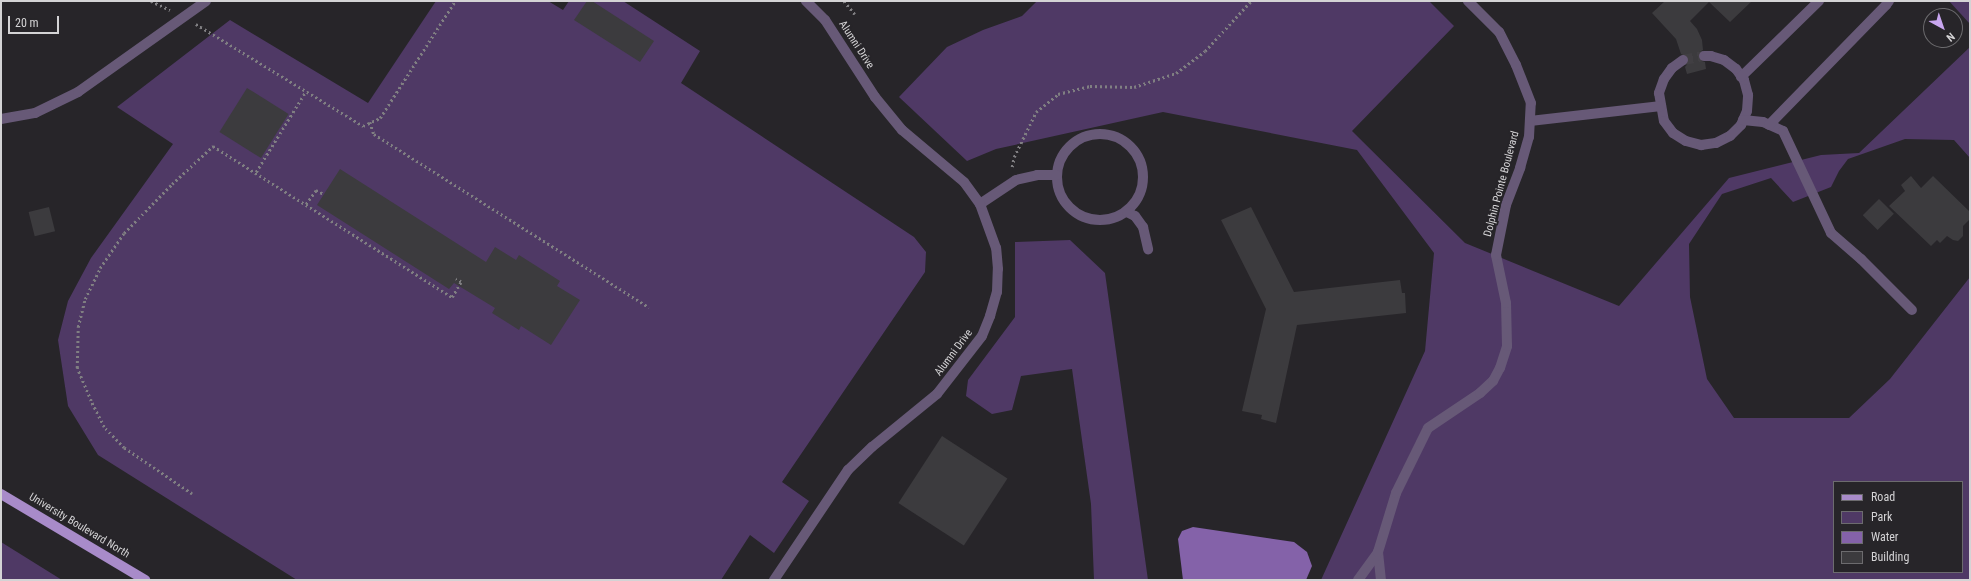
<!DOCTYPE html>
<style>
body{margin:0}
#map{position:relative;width:1971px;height:581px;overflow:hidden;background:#272529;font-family:"Roboto Condensed",sans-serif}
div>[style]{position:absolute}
.green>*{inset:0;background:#4f3965}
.water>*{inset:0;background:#8462a9}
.building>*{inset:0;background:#3c3b3e;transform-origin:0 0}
.minor-tunnel>*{height:10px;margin-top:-5px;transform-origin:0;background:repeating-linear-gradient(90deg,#413f43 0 10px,transparent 0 15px)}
.path>*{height:2.5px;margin-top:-1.25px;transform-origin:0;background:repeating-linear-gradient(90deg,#807f82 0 2px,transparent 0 5px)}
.minor>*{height:10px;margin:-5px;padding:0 5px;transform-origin:5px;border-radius:5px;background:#675977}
.minor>.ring{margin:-5px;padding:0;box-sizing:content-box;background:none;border:10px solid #675977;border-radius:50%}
.major>*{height:10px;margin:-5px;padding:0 5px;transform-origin:5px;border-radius:5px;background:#a88bc9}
span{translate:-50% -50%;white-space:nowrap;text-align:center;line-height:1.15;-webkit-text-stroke:3.5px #272529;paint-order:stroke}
.street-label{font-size:11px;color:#d4d3d5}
.frame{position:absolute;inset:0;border:2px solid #d4d3d5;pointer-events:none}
.legend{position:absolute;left:1833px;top:481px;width:130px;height:92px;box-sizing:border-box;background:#272529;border:1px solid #6c6b6e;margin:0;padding:5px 7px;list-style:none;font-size:12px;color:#d4d3d5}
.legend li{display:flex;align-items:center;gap:8px;height:20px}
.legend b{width:20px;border:1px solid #6c6b6e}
.north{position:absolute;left:1923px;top:8px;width:40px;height:40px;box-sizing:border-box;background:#272529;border:1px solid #6c6b6e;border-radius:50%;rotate:140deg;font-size:11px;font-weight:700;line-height:16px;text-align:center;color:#d4d3d5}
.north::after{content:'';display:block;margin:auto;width:14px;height:18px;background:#c8a6ef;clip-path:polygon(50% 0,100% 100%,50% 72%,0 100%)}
.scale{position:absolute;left:8px;top:16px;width:51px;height:18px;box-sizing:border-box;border:2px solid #d4d3d5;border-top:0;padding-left:5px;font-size:12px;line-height:14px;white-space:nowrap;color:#d4d3d5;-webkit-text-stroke:3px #272529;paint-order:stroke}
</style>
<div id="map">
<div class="green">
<i style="clip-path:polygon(436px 1px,548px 1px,563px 10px,569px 1px,623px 1px,700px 51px,681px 83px,914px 237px,926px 252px,925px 272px,782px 482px,809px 501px,774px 553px,750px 535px,721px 580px,297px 580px,98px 455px,68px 406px,58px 340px,68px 301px,91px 258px,173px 144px,117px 107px,230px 20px,368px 103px)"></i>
<i style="clip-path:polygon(evenodd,1037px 1px,1429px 1px,1454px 26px,1352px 131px,1465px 243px,1619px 306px,1729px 178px,1821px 155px,1859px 153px,1970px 47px,1970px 158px,1954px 140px,1905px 139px,1848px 159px,1839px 171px,1831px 187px,1793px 202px,1771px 178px,1722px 194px,1689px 244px,1690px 297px,1707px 379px,1734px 418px,1849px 418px,1890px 379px,1970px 277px,1970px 580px,1321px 580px,1425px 351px,1434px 253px,1357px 150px,1163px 112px,996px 149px,967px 161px,899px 97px,947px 47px,983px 30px,1022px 16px,1037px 1px,1834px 482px,1962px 482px,1962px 572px,1834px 572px,1834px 482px)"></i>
<i style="clip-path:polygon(1949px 1px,1970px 1px,1970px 24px)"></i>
<i style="clip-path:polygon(1070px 240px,1105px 273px,1148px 580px,1094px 580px,1091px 504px,1072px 369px,1021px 376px,1012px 410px,992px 414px,966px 396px,968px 380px,1015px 317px,1015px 242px)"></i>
<i style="clip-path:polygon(1px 542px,62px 580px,1px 580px)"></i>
</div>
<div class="water">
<i style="clip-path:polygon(1193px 527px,1294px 542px,1307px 552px,1312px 566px,1306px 580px,1183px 580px,1178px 539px,1182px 531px)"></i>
</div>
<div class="building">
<i style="clip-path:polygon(587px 1px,592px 1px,654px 41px,640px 62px,574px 20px)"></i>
<i style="clip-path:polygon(1665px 1px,1752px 1px,1730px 22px,1709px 2px,1690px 21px,1697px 29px,1702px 40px,1703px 50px,1699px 52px,1698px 56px,1700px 61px,1705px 62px,1706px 69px,1687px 74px,1685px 67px,1689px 62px,1688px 57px,1681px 54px,1676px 39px,1652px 13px)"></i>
<i style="left:247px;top:88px;width:49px;height:52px;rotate:32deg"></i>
<i style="clip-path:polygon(340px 169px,486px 262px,495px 247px,516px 260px,519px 255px,560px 281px,557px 286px,580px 300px,551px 345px,521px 326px,519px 330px,492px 313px,495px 308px,454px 283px,449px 289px,317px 205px)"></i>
<i style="clip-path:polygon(1911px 176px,1921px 188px,1933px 176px,1970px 212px,1970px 219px,1963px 226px,1963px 236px,1958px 241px,1953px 240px,1947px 236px,1940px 243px,1937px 240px,1931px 246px,1889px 206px,1905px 191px,1901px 185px)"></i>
<i style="left:1879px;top:199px;width:21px;height:23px;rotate:45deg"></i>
<i style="left:49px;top:207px;width:25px;height:21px;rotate:76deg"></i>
<i style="clip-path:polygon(1251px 207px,1294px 292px,1400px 280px,1402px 293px,1405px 293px,1406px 313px,1297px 325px,1276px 423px,1261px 419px,1262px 415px,1242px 411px,1266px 309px,1221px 220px)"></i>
<i style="left:942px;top:436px;width:78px;height:80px;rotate:33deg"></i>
</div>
<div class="minor-tunnel">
<i style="left:1683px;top:60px;width:21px;rotate:-11deg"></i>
</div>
<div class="path">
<i style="left:151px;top:1px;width:21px;rotate:25deg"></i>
<i style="left:844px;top:1px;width:17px;rotate:50deg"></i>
<i style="left:196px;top:24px;width:196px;rotate:31.4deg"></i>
<i style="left:363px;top:126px;width:19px;rotate:-25deg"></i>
<i style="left:380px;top:118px;width:139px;rotate:-57.3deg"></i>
<i style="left:370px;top:122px;width:13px;rotate:72deg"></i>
<i style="left:374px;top:134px;width:325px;rotate:32.2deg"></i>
<i style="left:1012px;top:167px;width:10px;rotate:-79deg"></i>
<i style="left:1014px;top:157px;width:50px;rotate:-63.9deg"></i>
<i style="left:1036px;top:112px;width:28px;rotate:-39deg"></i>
<i style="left:1058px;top:94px;width:33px;rotate:-14deg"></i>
<i style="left:1090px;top:86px;width:44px;rotate:1.3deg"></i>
<i style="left:1134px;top:87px;width:44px;rotate:-18.4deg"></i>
<i style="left:1176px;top:73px;width:36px;rotate:-37deg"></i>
<i style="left:1205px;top:51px;width:68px;rotate:-47.4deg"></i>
<i style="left:256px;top:172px;width:95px;rotate:-58.3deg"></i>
<i style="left:306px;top:204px;width:17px;rotate:-54deg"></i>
<i style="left:316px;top:190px;width:9px;rotate:27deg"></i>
<i style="left:192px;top:494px;width:82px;rotate:-145.9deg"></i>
<i style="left:124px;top:448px;width:29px;rotate:-134deg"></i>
<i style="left:104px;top:427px;width:29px;rotate:-117deg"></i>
<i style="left:91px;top:401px;width:36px;rotate:-113deg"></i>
<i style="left:77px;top:368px;width:41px;rotate:-88.6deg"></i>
<i style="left:78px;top:327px;width:29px;rotate:-76deg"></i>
<i style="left:85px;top:299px;width:34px;rotate:-64deg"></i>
<i style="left:100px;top:268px;width:42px;rotate:-55.6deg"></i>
<i style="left:124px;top:233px;width:69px;rotate:-45.6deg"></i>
<i style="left:172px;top:184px;width:56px;rotate:-42.8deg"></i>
<i style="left:213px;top:146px;width:283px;rotate:32.3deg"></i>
<i style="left:452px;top:297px;width:17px;rotate:-59deg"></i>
<i style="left:461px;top:282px;width:6px;rotate:-149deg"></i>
</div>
<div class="minor">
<i style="left:1683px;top:60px;width:14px;rotate:144deg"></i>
<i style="left:1672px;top:68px;width:14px;rotate:126deg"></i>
<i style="left:1664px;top:79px;width:15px;rotate:110deg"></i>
<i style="left:1659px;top:93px;width:28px;rotate:80deg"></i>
<i style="left:1664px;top:121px;width:15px;rotate:53deg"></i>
<i style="left:1673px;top:133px;width:15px;rotate:32deg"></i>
<i style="left:1686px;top:141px;width:16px;rotate:15deg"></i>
<i style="left:1701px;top:145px;width:15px;rotate:-8deg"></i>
<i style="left:1716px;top:143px;width:16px;rotate:-27deg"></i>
<i style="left:1730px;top:136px;width:16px;rotate:-45deg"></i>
<i style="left:1741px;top:125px;width:15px;rotate:-67deg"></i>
<i style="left:1747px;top:111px;width:16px;rotate:-86deg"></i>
<i style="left:1748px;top:95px;width:16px;rotate:-105deg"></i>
<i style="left:1744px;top:80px;width:14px;rotate:-126deg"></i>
<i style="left:1736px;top:69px;width:15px;rotate:-143deg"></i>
<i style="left:1724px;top:60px;width:14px;rotate:-163deg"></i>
<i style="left:1711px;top:56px;width:7px;rotate:180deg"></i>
<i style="left:1741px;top:77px;width:109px;rotate:-44.3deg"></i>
<i style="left:1px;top:119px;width:35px;rotate:-10deg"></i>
<i style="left:35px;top:113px;width:48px;rotate:-26deg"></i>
<i style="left:78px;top:92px;width:157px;rotate:-35.4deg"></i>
<i style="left:1743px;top:120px;width:20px;rotate:6deg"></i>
<i style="left:1763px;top:122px;width:22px;rotate:24deg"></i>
<i style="left:1783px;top:131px;width:113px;rotate:64.8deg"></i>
<i style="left:1831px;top:233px;width:40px;rotate:41deg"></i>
<i style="left:1861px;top:259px;width:72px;rotate:45deg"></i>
<i style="left:1530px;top:121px;width:132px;rotate:-6.5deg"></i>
<i style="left:1769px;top:125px;width:168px;rotate:-45.7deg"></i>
<i style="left:1886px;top:5px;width:5px;rotate:-53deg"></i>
<i class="ring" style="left:1057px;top:134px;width:76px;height:76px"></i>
<i style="left:980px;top:204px;width:43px;rotate:-33.7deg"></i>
<i style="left:1016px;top:180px;width:22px;rotate:-13deg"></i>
<i style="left:1037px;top:175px;width:20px"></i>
<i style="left:1127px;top:212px;width:9px;rotate:27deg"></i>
<i style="left:1135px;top:216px;width:14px;rotate:54deg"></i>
<i style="left:1143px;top:227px;width:23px;rotate:77deg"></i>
<i style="left:1378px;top:552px;width:28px;rotate:84deg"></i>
<i style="left:774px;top:580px;width:133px;rotate:-56.1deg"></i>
<i style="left:848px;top:470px;width:33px;rotate:-44deg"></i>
<i style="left:872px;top:447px;width:84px;rotate:-39.2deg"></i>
<i style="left:937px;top:394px;width:73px;rotate:-52.2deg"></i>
<i style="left:982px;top:336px;width:22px;rotate:-68deg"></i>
<i style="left:990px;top:316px;width:25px;rotate:-74deg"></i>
<i style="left:997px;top:292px;width:23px;rotate:-88deg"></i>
<i style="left:998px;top:269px;width:21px;rotate:-95deg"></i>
<i style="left:996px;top:248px;width:47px;rotate:-110deg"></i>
<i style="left:980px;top:204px;width:27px;rotate:-126deg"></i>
<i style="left:964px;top:182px;width:81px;rotate:-140deg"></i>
<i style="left:902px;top:130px;width:43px;rotate:-129.3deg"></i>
<i style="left:875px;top:97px;width:92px;rotate:-123deg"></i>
<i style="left:825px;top:20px;width:27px;rotate:-135deg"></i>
<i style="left:1358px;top:580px;width:34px;rotate:-54deg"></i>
<i style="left:1378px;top:552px;width:62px;rotate:-73deg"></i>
<i style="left:1396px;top:493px;width:72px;rotate:-63.8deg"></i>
<i style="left:1428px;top:428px;width:63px;rotate:-33.9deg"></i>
<i style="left:1480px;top:393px;width:18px;rotate:-43deg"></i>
<i style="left:1493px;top:381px;width:15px;rotate:-62deg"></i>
<i style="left:1500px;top:368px;width:23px;rotate:-72deg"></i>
<i style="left:1507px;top:346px;width:43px;rotate:-91.3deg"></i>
<i style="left:1506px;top:303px;width:49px;rotate:-101.8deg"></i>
<i style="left:1496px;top:255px;width:51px;rotate:-78.7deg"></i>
<i style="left:1506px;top:205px;width:40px;rotate:-69deg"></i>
<i style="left:1520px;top:168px;width:32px;rotate:-74deg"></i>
<i style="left:1529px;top:137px;width:34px;rotate:-87deg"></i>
<i style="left:1531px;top:103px;width:41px;rotate:-111.5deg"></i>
<i style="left:1516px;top:65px;width:37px;rotate:-117deg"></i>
<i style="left:1499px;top:32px;width:44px;rotate:-135deg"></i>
</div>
<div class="major">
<i style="left:1px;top:494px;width:168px;rotate:30.8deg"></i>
</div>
<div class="street-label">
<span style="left:856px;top:45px;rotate:57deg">Alumni Drive</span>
<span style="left:1502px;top:184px;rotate:-75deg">Dolphin Pointe Boulevard</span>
<span style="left:954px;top:353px;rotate:-53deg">Alumni Drive</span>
<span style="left:79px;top:526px;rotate:31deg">University Boulevard North</span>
</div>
<div class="frame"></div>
<ul class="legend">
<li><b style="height:5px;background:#a88bc9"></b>Road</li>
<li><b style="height:11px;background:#4f3965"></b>Park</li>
<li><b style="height:11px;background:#8462a9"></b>Water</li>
<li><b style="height:11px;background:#3c3b3e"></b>Building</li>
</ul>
<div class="north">N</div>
<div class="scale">20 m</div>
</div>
